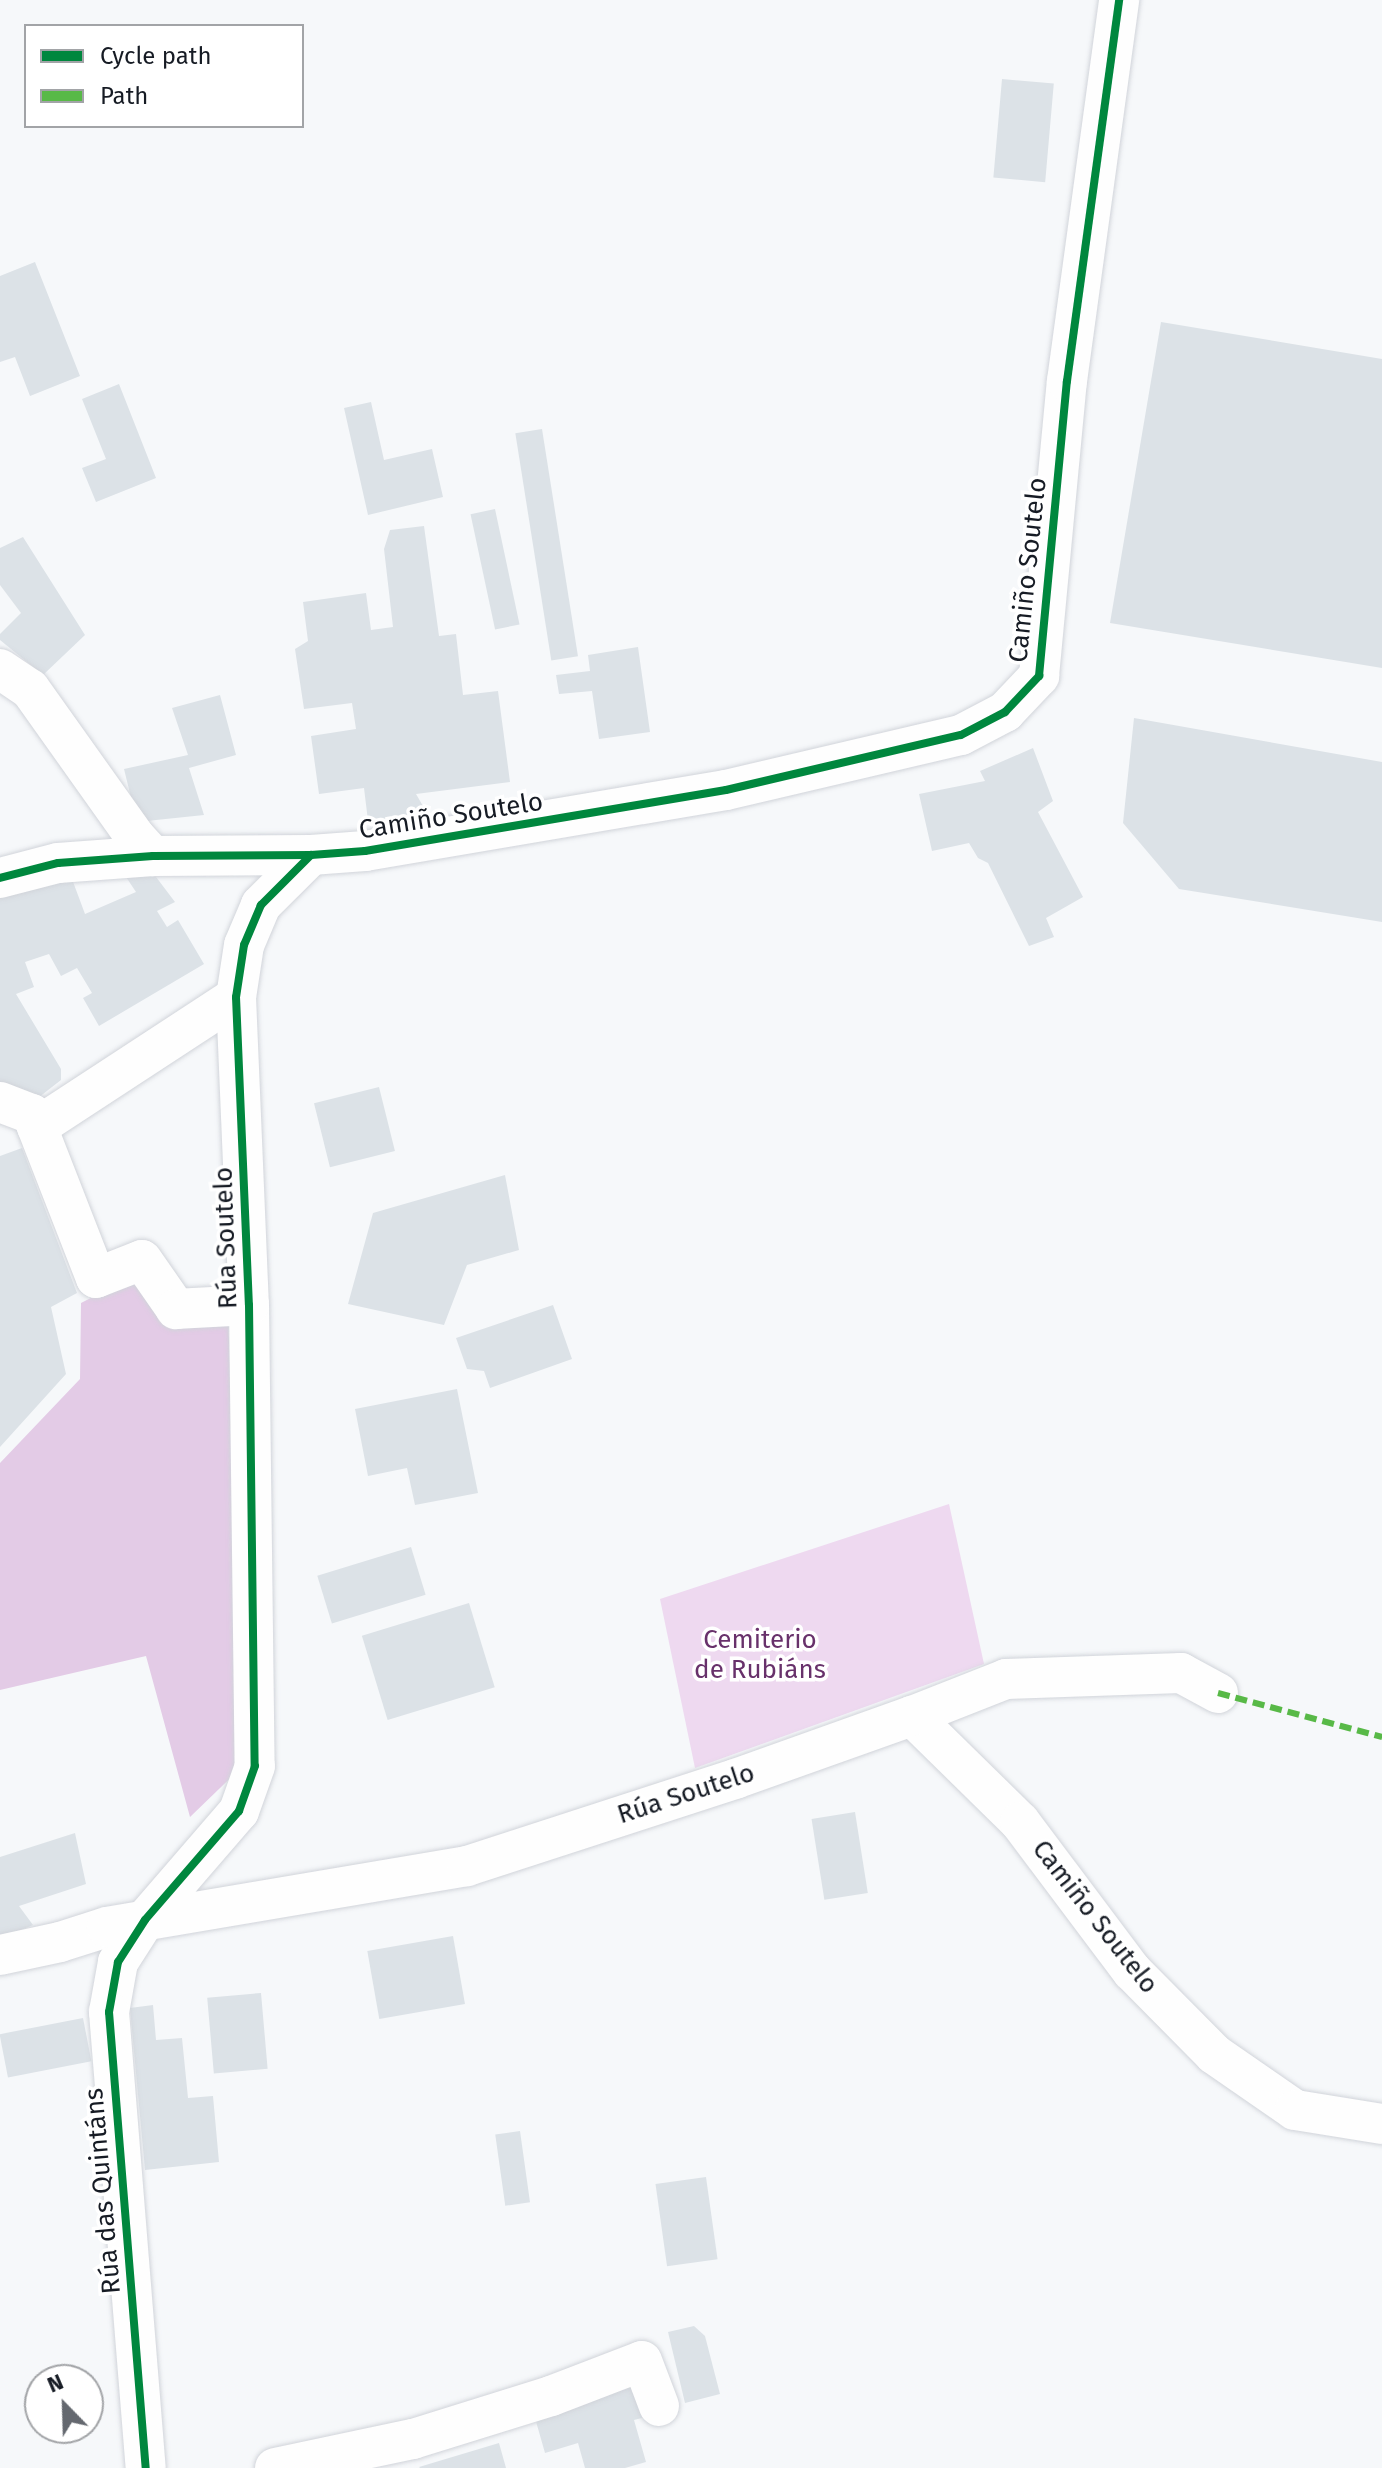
<!DOCTYPE html>
<meta charset="utf-8">
<style>
body{margin:0}
#map{position:relative;width:1382px;height:2468px;overflow:hidden;background:#f6f8fa;font-family:"Fira Sans",sans-serif}
div>[style]{position:absolute}
.green>*{inset:0;background:#eed9f0}
.forest>*{inset:0;background:#e3cbe6}
.building>*{inset:0;background:#dce2e7;transform-origin:0 0}
.roads{filter:drop-shadow(0 0 2px #d1d4da) drop-shadow(0 0 2px #d1d4da)}
.minor>*{height:40px;margin:-20px;padding:0 20px;transform-origin:20px;border-radius:20px;background:#fefefe}
.quiet>*{height:6px;margin-top:-3px;transform-origin:0;background:repeating-linear-gradient(90deg,#58b947 0 12px,transparent 0 18px)}
.cycleway>*{height:8px;margin:-4px;padding:0 4px;transform-origin:4px;border-radius:4px;background:#00873e}
span{translate:-50% -50%;white-space:nowrap;text-align:center;line-height:1.15;-webkit-text-stroke:7px #fff;paint-order:stroke}
.street-label{font-size:26px;color:#161b24}
.park-label{font-size:26px;color:#68316b}
.legend{position:absolute;left:24px;top:24px;width:280px;height:104px;box-sizing:border-box;background:#fff;border:2px solid #a2a4a7;margin:0;padding:10px 14px;list-style:none;font-size:24px;color:#161b24}
.legend li{display:flex;align-items:center;gap:16px;height:40px}
.legend b{width:40px;border:2px solid #a2a4a7}
.north{position:absolute;left:24px;top:2364px;width:80px;height:80px;box-sizing:border-box;background:#fff;border:2px solid #a2a4a7;border-radius:50%;rotate:337deg;font-size:22px;font-weight:700;line-height:32px;text-align:center;color:#161b24}
.north::after{content:'';display:block;margin:auto;width:28px;height:36px;background:#64686f;clip-path:polygon(50% 0,100% 100%,50% 72%,0 100%)}
</style>
<div id="map">
<div class="green">
<i style="clip-path:polygon(949px 1504px,984px 1664px,695px 1768px,660px 1599px)"></i>
</div>
<div class="forest">
<i style="clip-path:polygon(136px 1275px,228px 1319px,248px 1761px,190px 1817px,146px 1656px,0 1690px,0 1463px,80px 1379px,81px 1303px)"></i>
</div>
<div class="building">
<i style="left:1002px;top:79px;width:52px;height:99px;rotate:5deg"></i>
<i style="clip-path:polygon(35px 262px,80px 376px,30px 396px,15px 357px,0 362px,0 276px)"></i>
<i style="clip-path:polygon(1161px 322px,1382px 359px,1382px 668px,1110px 623px)"></i>
<i style="clip-path:polygon(119px 384px,156px 478px,96px 502px,82px 468px,106px 459px,82px 399px)"></i>
<i style="clip-path:polygon(371px 402px,384px 460px,432px 449px,443px 497px,368px 515px,344px 408px)"></i>
<i style="left:542px;top:429px;width:230px;height:27px;rotate:81deg"></i>
<i style="left:495px;top:509px;width:118px;height:25px;rotate:78deg"></i>
<i style="clip-path:polygon(424px 526px,439px 636px,456px 634px,463px 695px,498px 691px,510px 782px,416px 794px,427px 813px,368px 821px,364px 788px,319px 794px,311px 736px,356px 729px,352px 703px,304px 709px,295px 649px,308px 641px,303px 602px,366px 593px,371px 630px,393px 627px,384px 549px,390px 530px)"></i>
<i style="clip-path:polygon(23px 537px,85px 635px,43px 675px,0 640px,0 634px,21px 613px,0 585px,0 548px)"></i>
<i style="clip-path:polygon(638px 647px,650px 732px,599px 739px,592px 691px,559px 694px,556px 675px,590px 671px,588px 655px)"></i>
<i style="clip-path:polygon(220px 695px,236px 755px,189px 768px,204px 815px,137px 822px,124px 769px,188px 755px,172px 708px)"></i>
<i style="clip-path:polygon(1134px 718px,1382px 762px,1382px 922px,1179px 889px,1123px 823px)"></i>
<i style="clip-path:polygon(1033px 748px,1053px 801px,1038px 812px,1083px 897px,1046px 918px,1054px 937px,1029px 946px,988px 863px,978px 858px,969px 843px,932px 851px,919px 794px,985px 781px,980px 771px)"></i>
<i style="clip-path:polygon(147px 865px,175px 902px,157px 911px,167px 927px,178px 920px,204px 964px,99px 1026px,83px 998px,92px 993px,77px 968px,61px 976px,49px 954px,25px 962px,34px 987px,16px 994px,61px 1069px,61px 1080px,34px 1101px,0 1087px,0 892px,72px 879px,85px 914px,136px 892px,126px 877px)"></i>
<i style="left:379px;top:1087px;width:66px;height:67px;rotate:76deg"></i>
<i style="clip-path:polygon(22px 1148px,77px 1293px,51px 1307px,66px 1374px,0 1447px,0 1156px)"></i>
<i style="clip-path:polygon(505px 1175px,519px 1250px,467px 1265px,444px 1325px,348px 1304px,373px 1213px)"></i>
<i style="clip-path:polygon(553px 1305px,572px 1359px,490px 1388px,484px 1371px,467px 1369px,456px 1338px)"></i>
<i style="clip-path:polygon(457px 1389px,478px 1493px,415px 1505px,407px 1468px,368px 1476px,355px 1409px)"></i>
<i style="left:411px;top:1547px;width:50px;height:98px;rotate:73deg"></i>
<i style="left:469px;top:1603px;width:88px;height:112px;rotate:73deg"></i>
<i style="left:855px;top:1812px;width:82px;height:44px;rotate:81deg"></i>
<i style="clip-path:polygon(75px 1833px,86px 1884px,19px 1906px,33px 1925px,0 1939px,0 1857px)"></i>
<i style="left:453px;top:1936px;width:69px;height:87px;rotate:80deg"></i>
<i style="left:261px;top:1993px;width:76px;height:54px;rotate:85deg"></i>
<i style="clip-path:polygon(153px 2005px,156px 2040px,182px 2038px,188px 2098px,213px 2096px,219px 2162px,145px 2170px,130px 2008px)"></i>
<i style="left:83px;top:2018px;width:44px;height:85px;rotate:79deg"></i>
<i style="left:520px;top:2131px;width:72px;height:25px;rotate:82deg"></i>
<i style="left:706px;top:2177px;width:83px;height:51px;rotate:82deg"></i>
<i style="clip-path:polygon(694px 2326px,705px 2336px,720px 2394px,685px 2403px,668px 2332px)"></i>
<i style="clip-path:polygon(636px 2383px,646px 2417px,634px 2420px,646px 2462px,625px 2468px,585px 2468px,578px 2443px,545px 2453px,533px 2411px)"></i>
<i style="clip-path:polygon(499px 2443px,506px 2468px,420px 2468px,419px 2467px)"></i>
</div>
<div class="roads">
<div class="minor">
<i style="left:0;top:669px;width:36px;rotate:34deg"></i>
<i style="left:30px;top:689px;width:183px;rotate:54.6deg"></i>
<i style="left:136px;top:838px;width:25px;rotate:47deg"></i>
<i style="left:311px;top:855px;width:54px;rotate:-4.2deg"></i>
<i style="left:365px;top:851px;width:366px;rotate:-9.6deg"></i>
<i style="left:726px;top:790px;width:241px;rotate:-13.2deg"></i>
<i style="left:961px;top:735px;width:50px;rotate:-27.6deg"></i>
<i style="left:1005px;top:712px;width:50px;rotate:-46.6deg"></i>
<i style="left:1039px;top:676px;width:296px;rotate:-84.6deg"></i>
<i style="left:1067px;top:381px;width:385px;rotate:-82.2deg"></i>
<i style="left:0;top:878px;width:60px;rotate:-14.5deg"></i>
<i style="left:58px;top:863px;width:95px;rotate:-4.2deg"></i>
<i style="left:153px;top:856px;width:158px;rotate:-0.4deg"></i>
<i style="left:311px;top:855px;width:71px;rotate:135deg"></i>
<i style="left:261px;top:905px;width:43px;rotate:113deg"></i>
<i style="left:244px;top:945px;width:53px;rotate:98.7deg"></i>
<i style="left:236px;top:997px;width:308px;rotate:87.6deg"></i>
<i style="left:249px;top:1305px;width:461px;rotate:89.3deg"></i>
<i style="left:255px;top:1766px;width:48px;rotate:109.6deg"></i>
<i style="left:239px;top:1811px;width:144px;rotate:130.8deg"></i>
<i style="left:145px;top:1920px;width:50px;rotate:122.7deg"></i>
<i style="left:118px;top:1962px;width:51px;rotate:100.2deg"></i>
<i style="left:109px;top:2012px;width:457px;rotate:85.4deg"></i>
<i style="left:0;top:1102px;width:34px;rotate:21deg"></i>
<i style="left:32px;top:1114px;width:176px;rotate:68.7deg"></i>
<i style="left:96px;top:1278px;width:49px;rotate:-21.4deg"></i>
<i style="left:142px;top:1260px;width:60px;rotate:55.2deg"></i>
<i style="left:176px;top:1309px;width:73px;rotate:-3.1deg"></i>
<i style="left:37px;top:1127px;width:238px;rotate:-33.2deg"></i>
<i style="left:912px;top:1716px;width:151px;rotate:44.5deg"></i>
<i style="left:1020px;top:1822px;width:186px;rotate:53.1deg"></i>
<i style="left:1132px;top:1971px;width:117px;rotate:45.3deg"></i>
<i style="left:1214px;top:2054px;width:98px;rotate:34.7deg"></i>
<i style="left:1295px;top:2110px;width:88px;rotate:9.1deg"></i>
<i style="left:0;top:1955px;width:61px;rotate:-12.2deg"></i>
<i style="left:60px;top:1942px;width:49px;rotate:-17.7deg"></i>
<i style="left:107px;top:1927px;width:365px;rotate:-9.6deg"></i>
<i style="left:467px;top:1866px;width:282px;rotate:-18deg"></i>
<i style="left:735px;top:1779px;width:188px;rotate:-19.6deg"></i>
<i style="left:912px;top:1716px;width:101px;rotate:-21.5deg"></i>
<i style="left:1006px;top:1679px;width:175px;rotate:-2deg"></i>
<i style="left:1181px;top:1673px;width:42px;rotate:28.4deg"></i>
<i style="left:275px;top:2468px;width:141px;rotate:-11.9deg"></i>
<i style="left:413px;top:2439px;width:145px;rotate:-17.3deg"></i>
<i style="left:551px;top:2396px;width:97px;rotate:-21deg"></i>
<i style="left:642px;top:2361px;width:48px;rotate:69.3deg"></i>
</div>
</div>
<div class="quiet">
<i style="left:1218px;top:1693px;width:170px;rotate:15deg"></i>
</div>
<div class="cycleway">
<i style="left:311px;top:855px;width:54px;rotate:-4.2deg"></i>
<i style="left:365px;top:851px;width:366px;rotate:-9.6deg"></i>
<i style="left:726px;top:790px;width:241px;rotate:-13.2deg"></i>
<i style="left:961px;top:735px;width:50px;rotate:-27.6deg"></i>
<i style="left:1005px;top:712px;width:50px;rotate:-46.6deg"></i>
<i style="left:1039px;top:676px;width:296px;rotate:-84.6deg"></i>
<i style="left:1067px;top:381px;width:385px;rotate:-82.2deg"></i>
<i style="left:0;top:878px;width:60px;rotate:-14.5deg"></i>
<i style="left:58px;top:863px;width:95px;rotate:-4.2deg"></i>
<i style="left:153px;top:856px;width:158px;rotate:-0.4deg"></i>
<i style="left:311px;top:855px;width:71px;rotate:135deg"></i>
<i style="left:261px;top:905px;width:43px;rotate:113deg"></i>
<i style="left:244px;top:945px;width:53px;rotate:98.7deg"></i>
<i style="left:236px;top:997px;width:308px;rotate:87.6deg"></i>
<i style="left:249px;top:1305px;width:461px;rotate:89.3deg"></i>
<i style="left:255px;top:1766px;width:48px;rotate:109.6deg"></i>
<i style="left:239px;top:1811px;width:144px;rotate:130.8deg"></i>
<i style="left:145px;top:1920px;width:50px;rotate:122.7deg"></i>
<i style="left:118px;top:1962px;width:51px;rotate:100.2deg"></i>
<i style="left:109px;top:2012px;width:457px;rotate:85.4deg"></i>
</div>
<div class="street-label">
<span style="left:1028px;top:570px;rotate:-84deg">Camiño Soutelo</span>
<span style="left:451px;top:816px;rotate:-9deg">Camiño Soutelo</span>
<span style="left:226px;top:1238px;rotate:-92deg">Rúa Soutelo</span>
<span style="left:686px;top:1794px;rotate:-18deg">Rúa Soutelo</span>
<span style="left:1095px;top:1917px;rotate:52deg">Camiño Soutelo</span>
<span style="left:103px;top:2191px;rotate:-95deg">Rúa das Quintáns</span>
</div>
<div class="park-label">
<span style="left:760px;top:1655px">Cemiterio<br>de Rubiáns</span>
</div>
<ul class="legend">
<li><b style="height:10px;background:#00873e"></b>Cycle path</li>
<li><b style="height:10px;background:#58b947"></b>Path</li>
</ul>
<div class="north">N</div>
</div>
